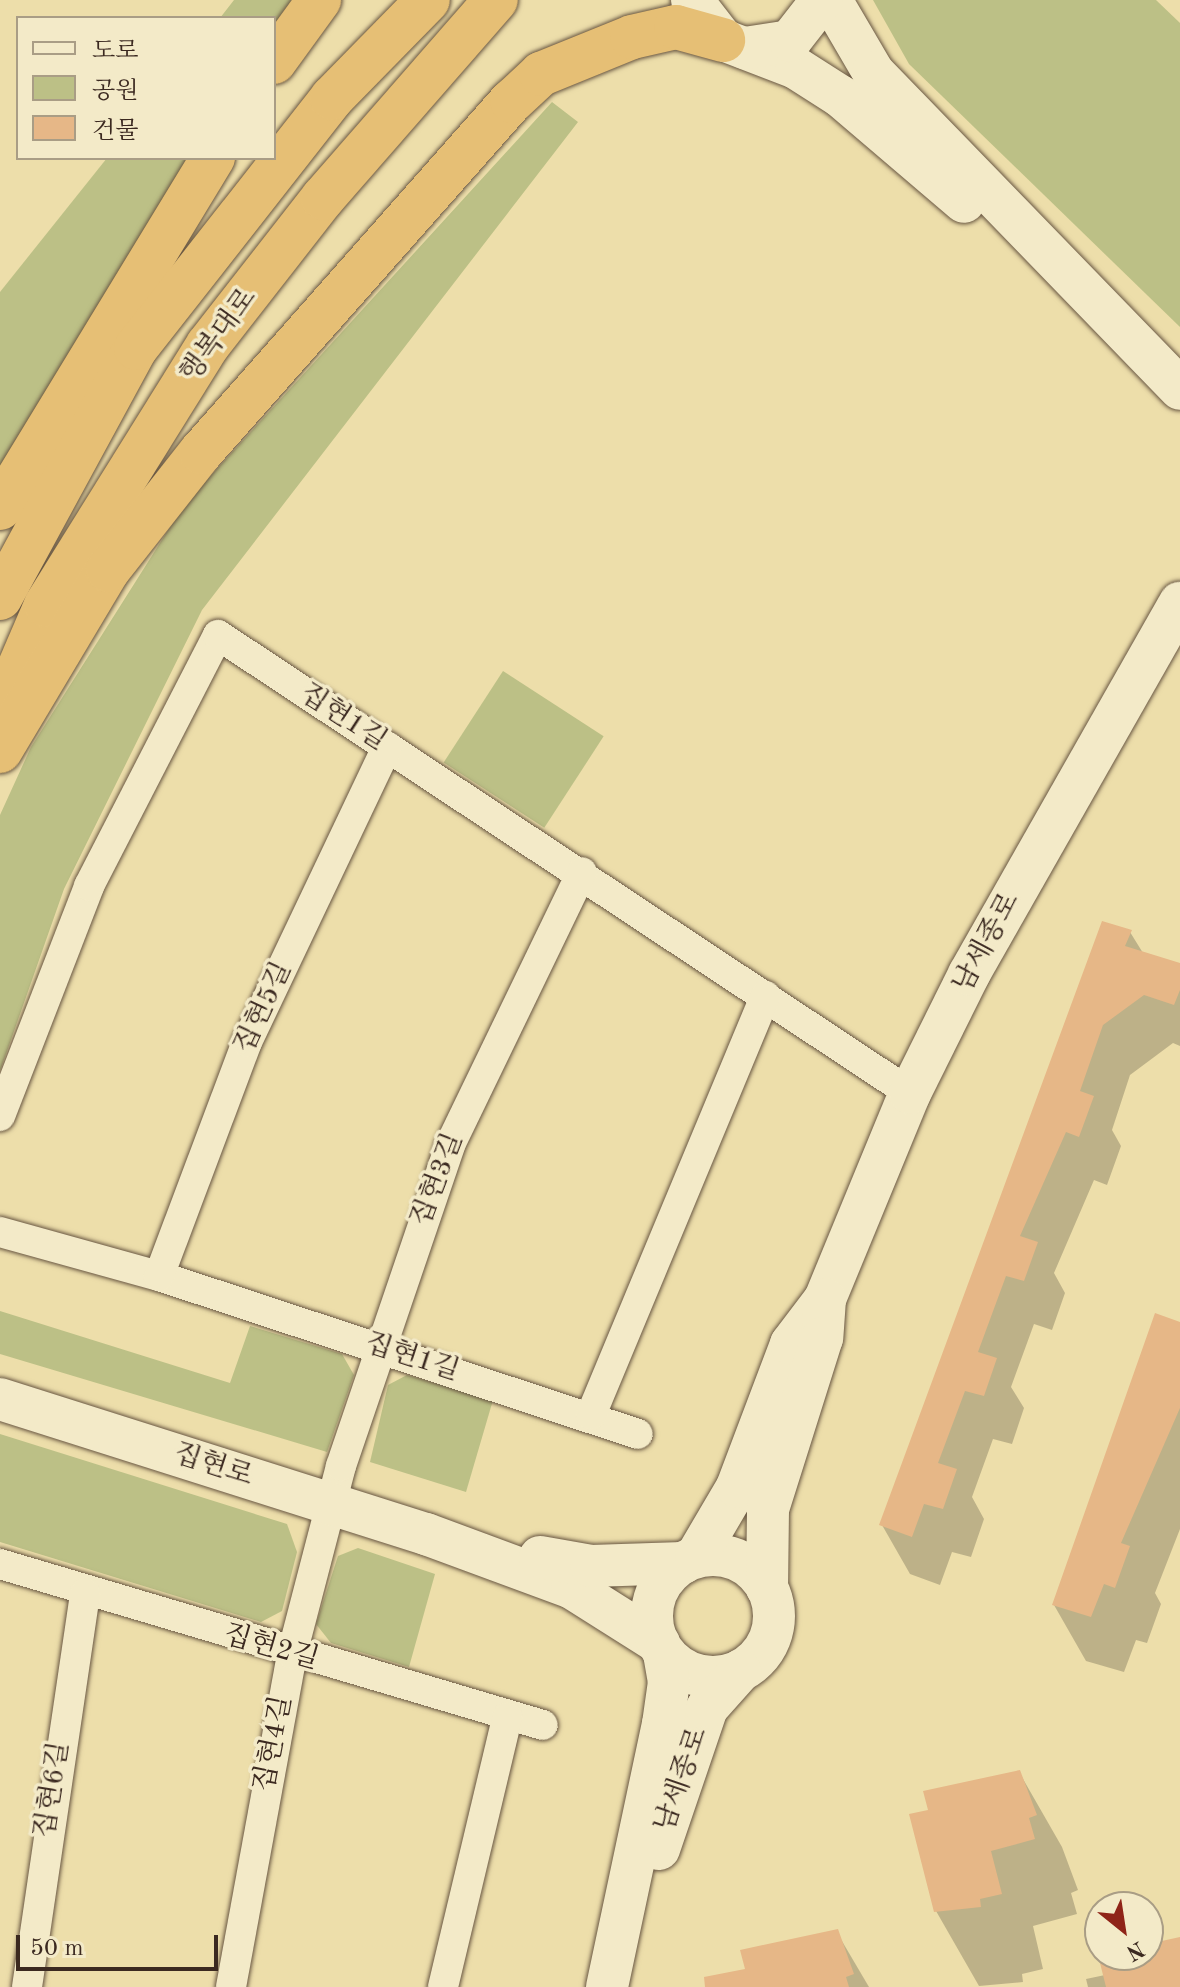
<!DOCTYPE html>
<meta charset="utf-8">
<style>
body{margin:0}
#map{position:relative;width:1180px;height:1987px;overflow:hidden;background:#eddeaa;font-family:"Old Standard TT","Noto Serif KR",serif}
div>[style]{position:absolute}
.green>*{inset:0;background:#bcc086;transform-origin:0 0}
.shadow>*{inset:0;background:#0003}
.building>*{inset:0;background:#e6b787}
.roads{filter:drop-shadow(0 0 2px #685642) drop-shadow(0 0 2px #685642)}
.street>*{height:30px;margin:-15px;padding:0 15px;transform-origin:15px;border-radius:15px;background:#f3eac8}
.secondary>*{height:42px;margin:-21px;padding:0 21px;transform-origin:21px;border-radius:21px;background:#f3eac8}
.secondary>.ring{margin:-21px;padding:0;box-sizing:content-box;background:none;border:42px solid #f3eac8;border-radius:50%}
.highway>*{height:44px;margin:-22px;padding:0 22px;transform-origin:22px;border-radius:22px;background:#e6bf75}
span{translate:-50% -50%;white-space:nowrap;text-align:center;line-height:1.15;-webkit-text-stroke:7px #f3eac8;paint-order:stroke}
.street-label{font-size:28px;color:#3b2920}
.legend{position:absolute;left:16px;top:16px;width:260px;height:144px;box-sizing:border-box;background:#f3eac8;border:2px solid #a99d85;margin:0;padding:10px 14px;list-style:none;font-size:24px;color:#3b2920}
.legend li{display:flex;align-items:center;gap:16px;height:40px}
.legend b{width:40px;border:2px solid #a99d85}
.north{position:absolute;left:1084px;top:1891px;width:80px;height:80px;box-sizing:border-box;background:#f3eac8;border:2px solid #a99d85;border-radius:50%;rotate:150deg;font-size:22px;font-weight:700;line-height:32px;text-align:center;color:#3b2920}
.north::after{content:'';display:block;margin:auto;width:28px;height:36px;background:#8f2418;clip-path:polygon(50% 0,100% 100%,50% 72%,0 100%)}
.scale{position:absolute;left:16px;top:1935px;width:202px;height:36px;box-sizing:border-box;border:4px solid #3b2920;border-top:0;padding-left:10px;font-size:24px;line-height:28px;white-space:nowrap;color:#3b2920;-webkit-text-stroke:6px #f3eac8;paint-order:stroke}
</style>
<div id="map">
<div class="green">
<i style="clip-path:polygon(234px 0,300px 0,274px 37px,274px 18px,220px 18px)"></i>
<i style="clip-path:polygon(873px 0,1156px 0,1180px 23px,1180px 327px,909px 64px)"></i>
<i style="clip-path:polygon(552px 102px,578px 122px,202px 610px,64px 889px,0 1071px,0 815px,31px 747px,184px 505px)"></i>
<i style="clip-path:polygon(107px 158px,189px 158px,0 470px,0 292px)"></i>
<i style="left:503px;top:671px;width:120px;height:109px;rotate:33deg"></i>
<i style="clip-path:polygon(0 1311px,230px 1383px,250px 1326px,342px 1354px,354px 1375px,327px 1452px,0 1354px)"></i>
<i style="clip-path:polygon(407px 1375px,493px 1400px,466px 1492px,370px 1462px,388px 1385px)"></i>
<i style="clip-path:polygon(0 1434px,287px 1524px,297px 1552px,282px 1611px,261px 1622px,0 1542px)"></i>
<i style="clip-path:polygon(358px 1548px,435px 1574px,409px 1667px,331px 1643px,316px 1624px,338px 1556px)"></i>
</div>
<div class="shadow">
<i style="clip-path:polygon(1130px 932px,1143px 953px,1180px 965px,1180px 1046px,1173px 1043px,1130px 1075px,1112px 1130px,1121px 1146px,1107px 1185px,1094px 1180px,1054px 1273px,1065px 1293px,1052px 1330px,1034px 1324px,1011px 1387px,1024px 1408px,1012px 1444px,993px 1439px,972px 1497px,984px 1519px,971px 1557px,952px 1552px,940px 1585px,910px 1574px,882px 1525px)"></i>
<i style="clip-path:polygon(1180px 1324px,1180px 1529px,1155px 1593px,1161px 1604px,1147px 1643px,1136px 1640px,1124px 1672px,1086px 1661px,1054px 1605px)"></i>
<i style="clip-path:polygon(1019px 1772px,1062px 1847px,1078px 1890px,1071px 1893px,1077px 1914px,1033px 1926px,1043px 1969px,1022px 1974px,1023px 1982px,979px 1986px,936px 1911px,930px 1811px)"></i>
<i style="clip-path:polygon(836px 1931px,869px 1987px,732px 1987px,748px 1970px)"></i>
<i style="clip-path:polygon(1180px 1939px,1180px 1987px,1088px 1987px,1086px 1979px,1105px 1975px,1106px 1955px,1148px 1955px,1148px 1946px)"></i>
</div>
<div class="building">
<i style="clip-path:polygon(1102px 921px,1132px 930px,1125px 946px,1180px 963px,1180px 990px,1174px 1005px,1144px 995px,1103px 1025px,1080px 1091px,1094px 1096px,1079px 1137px,1066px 1132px,1020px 1236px,1038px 1242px,1024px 1281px,1006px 1276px,978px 1352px,997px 1358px,984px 1396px,965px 1391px,938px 1463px,957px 1469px,943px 1509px,924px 1504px,912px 1537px,879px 1525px)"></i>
<i style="clip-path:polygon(1155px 1313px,1180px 1322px,1180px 1408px,1121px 1543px,1130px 1546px,1115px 1588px,1104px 1584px,1091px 1617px,1052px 1605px)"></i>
<i style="clip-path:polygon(1020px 1770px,1037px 1815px,1029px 1818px,1035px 1839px,991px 1851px,1002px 1894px,980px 1899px,981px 1907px,934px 1912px,909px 1814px,928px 1810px,923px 1791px)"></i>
<i style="clip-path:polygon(838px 1929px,854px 1974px,846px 1977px,849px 1987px,705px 1987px,704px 1977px,745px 1969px,740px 1950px)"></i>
<i style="clip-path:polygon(1180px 1937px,1180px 1987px,1106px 1987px,1098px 1955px,1148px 1955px,1148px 1944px)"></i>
</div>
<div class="roads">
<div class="street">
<i style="left:0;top:1116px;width:247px;rotate:-68.8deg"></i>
<i style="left:89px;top:886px;width:282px;rotate:-62.8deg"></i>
<i style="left:218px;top:635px;width:830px;rotate:33.5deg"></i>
<i style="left:0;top:1232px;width:165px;rotate:15.5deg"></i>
<i style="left:159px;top:1276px;width:504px;rotate:18.26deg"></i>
<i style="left:159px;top:1276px;width:250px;rotate:-69.4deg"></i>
<i style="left:247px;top:1042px;width:327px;rotate:-64.6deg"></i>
<i style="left:591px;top:1415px;width:454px;rotate:-67.4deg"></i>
<i style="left:0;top:1564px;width:566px;rotate:16.52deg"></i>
<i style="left:27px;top:1987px;width:398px;rotate:-81.6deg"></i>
<i style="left:231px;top:1987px;width:339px;rotate:-79.6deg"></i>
<i style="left:292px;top:1654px;width:194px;rotate:-75.4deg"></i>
<i style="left:341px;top:1466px;width:339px;rotate:-71.2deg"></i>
<i style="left:450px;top:1145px;width:303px;rotate:-64.2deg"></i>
<i style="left:443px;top:1987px;width:277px;rotate:-76.6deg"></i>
</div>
<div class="secondary">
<i style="left:692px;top:0;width:51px;rotate:52.2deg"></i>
<i style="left:723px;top:40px;width:78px;rotate:21deg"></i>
<i style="left:796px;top:68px;width:52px;rotate:32.5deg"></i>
<i style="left:840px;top:96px;width:163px;rotate:40.5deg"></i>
<i style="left:831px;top:0;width:83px;rotate:59.7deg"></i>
<i style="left:873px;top:72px;width:441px;rotate:45.9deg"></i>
<i style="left:745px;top:48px;width:46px;rotate:-8.8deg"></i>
<i style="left:790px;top:41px;width:52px;rotate:-52deg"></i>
<i style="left:825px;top:1299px;width:223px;rotate:-67.6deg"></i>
<i style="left:910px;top:1093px;width:133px;rotate:-63.6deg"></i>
<i style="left:969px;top:974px;width:427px;rotate:-60.4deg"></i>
<i style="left:0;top:1399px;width:447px;rotate:17.6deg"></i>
<i style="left:426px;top:1534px;width:156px;rotate:20.3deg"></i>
<i style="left:572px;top:1588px;width:103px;rotate:32.3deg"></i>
<i class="ring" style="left:652px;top:1555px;width:80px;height:80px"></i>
<i style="left:540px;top:1557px;width:52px;rotate:10deg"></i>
<i style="left:591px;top:1566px;width:92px;rotate:-1.9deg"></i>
<i style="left:696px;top:1557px;width:81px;rotate:-59.6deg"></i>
<i style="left:737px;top:1487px;width:153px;rotate:-69.3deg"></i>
<i style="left:791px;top:1344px;width:56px;rotate:-52.9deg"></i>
<i style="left:825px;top:1299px;width:39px;rotate:94deg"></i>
<i style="left:822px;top:1338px;width:179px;rotate:107.5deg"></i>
<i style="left:768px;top:1509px;width:79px;rotate:90.7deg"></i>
<i style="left:659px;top:1849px;width:149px;rotate:-71.2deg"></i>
<i style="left:707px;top:1708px;width:50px;rotate:-48.3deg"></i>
<i style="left:607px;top:1987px;width:269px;rotate:-78deg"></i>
<i style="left:663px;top:1724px;width:42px;rotate:-81.9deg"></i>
<i style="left:669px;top:1682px;width:29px;rotate:-100deg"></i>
</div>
<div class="highway">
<i style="left:274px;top:62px;width:77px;rotate:-54deg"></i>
<i style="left:0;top:508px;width:410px;rotate:-58.7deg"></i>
<i style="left:0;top:598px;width:285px;rotate:-61.5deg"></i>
<i style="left:136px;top:348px;width:318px;rotate:-51.9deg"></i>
<i style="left:332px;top:98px;width:137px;rotate:-45.6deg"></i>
<i style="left:9px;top:691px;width:94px;rotate:-66.7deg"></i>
<i style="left:46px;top:605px;width:306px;rotate:-58.1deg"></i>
<i style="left:208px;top:345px;width:187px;rotate:-52deg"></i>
<i style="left:323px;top:198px;width:263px;rotate:-48.9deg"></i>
<i style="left:0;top:751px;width:211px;rotate:-59.2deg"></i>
<i style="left:108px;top:570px;width:150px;rotate:-51.8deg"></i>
<i style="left:201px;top:452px;width:469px;rotate:-48.5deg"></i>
<i style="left:512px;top:101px;width:40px;rotate:-43deg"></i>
<i style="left:541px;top:74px;width:98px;rotate:-22.1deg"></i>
<i style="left:632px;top:37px;width:45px;rotate:-12.8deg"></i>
<i style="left:676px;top:27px;width:49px;rotate:15.5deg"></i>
</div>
</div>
<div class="street-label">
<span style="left:219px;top:336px;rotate:-54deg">행복대로</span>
<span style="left:343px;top:718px;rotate:33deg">집현1길</span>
<span style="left:987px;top:943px;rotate:-62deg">남세종로</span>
<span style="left:264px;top:1008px;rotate:-65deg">집현5길</span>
<span style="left:438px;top:1180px;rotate:-69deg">집현3길</span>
<span style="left:412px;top:1358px;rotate:18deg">집현1길</span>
<span style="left:213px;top:1466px;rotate:18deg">집현로</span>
<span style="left:271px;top:1648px;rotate:16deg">집현2길</span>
<span style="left:274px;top:1744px;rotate:-79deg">집현4길</span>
<span style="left:682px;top:1780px;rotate:-71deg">남세종로</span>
<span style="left:53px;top:1790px;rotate:-81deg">집현6길</span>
</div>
<ul class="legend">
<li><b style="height:10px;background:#f3eac8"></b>도로</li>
<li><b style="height:22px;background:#bcc086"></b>공원</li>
<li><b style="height:22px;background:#e6b787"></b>건물</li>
</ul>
<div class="north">N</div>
<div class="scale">50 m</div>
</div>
